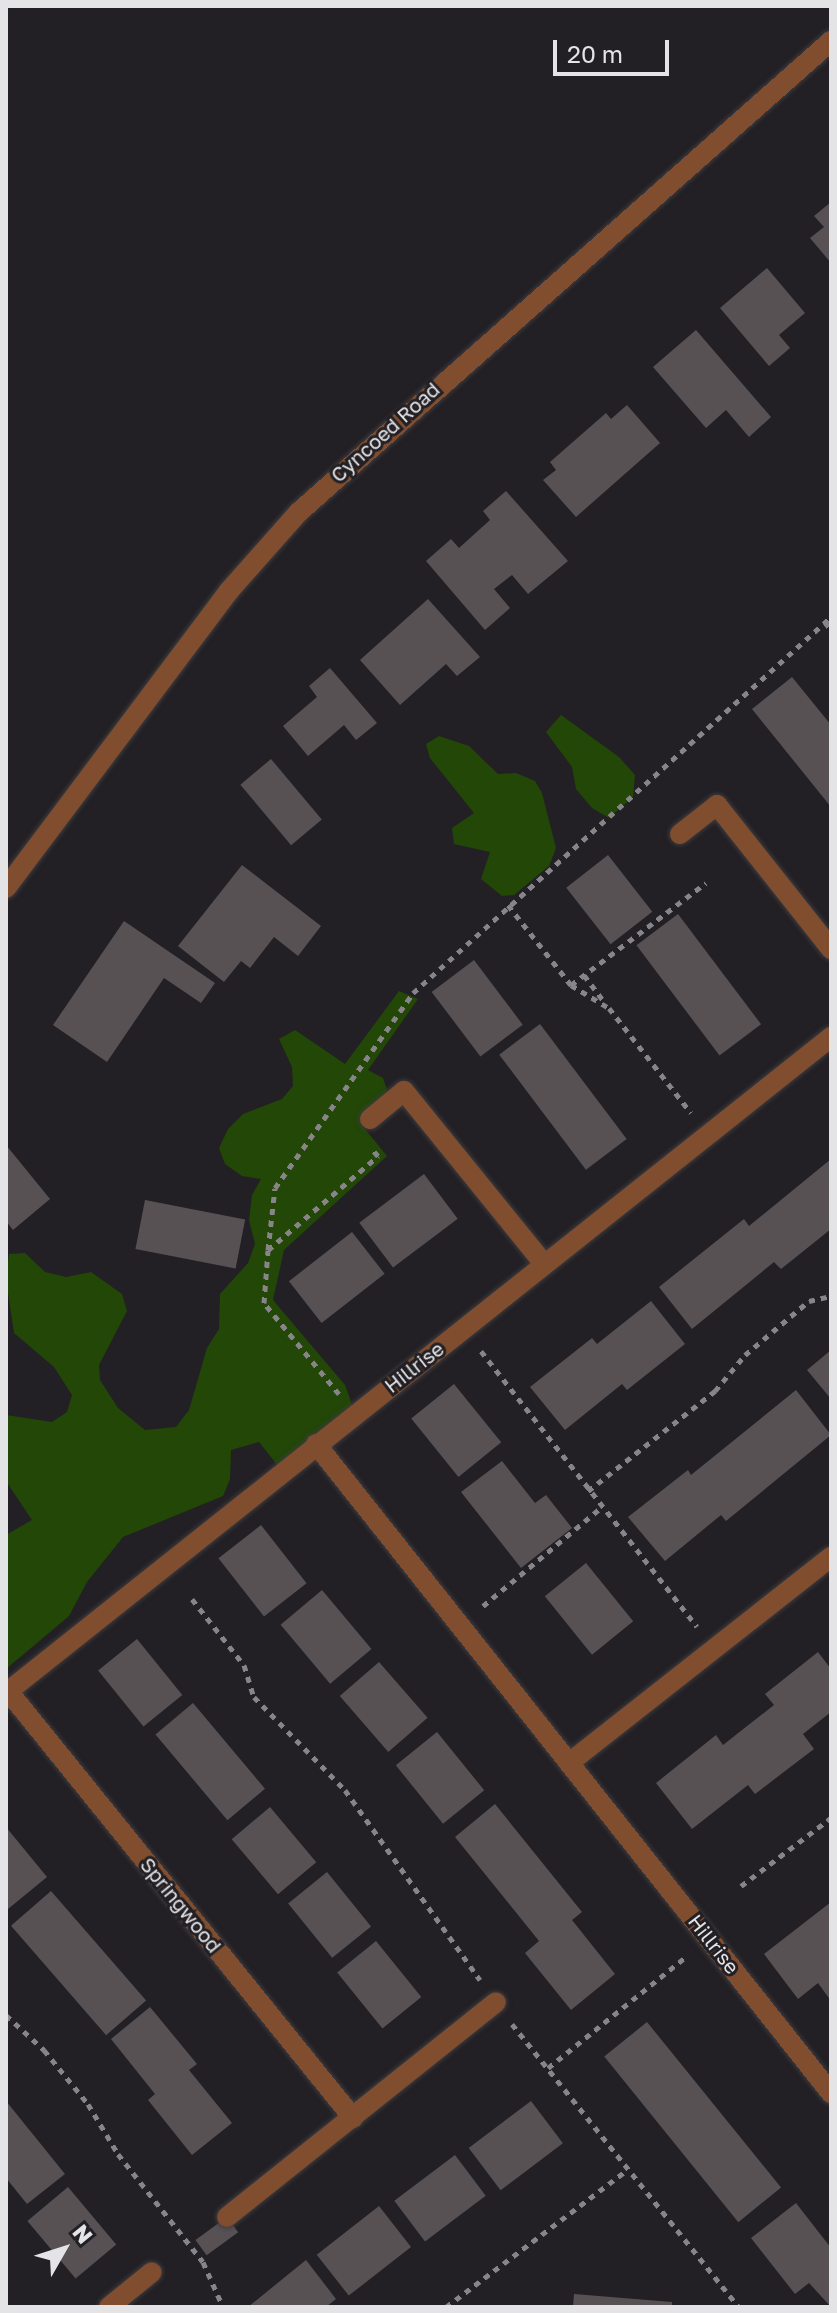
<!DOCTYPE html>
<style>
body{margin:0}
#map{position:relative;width:837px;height:2313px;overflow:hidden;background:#222024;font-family:"Golos Text",sans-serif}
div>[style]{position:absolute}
.green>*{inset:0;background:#224706}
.building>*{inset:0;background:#575154;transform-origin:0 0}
.path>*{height:5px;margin-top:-2.5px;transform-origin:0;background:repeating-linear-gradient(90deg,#878589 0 6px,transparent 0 12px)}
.roads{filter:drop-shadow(0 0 2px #3d3b3f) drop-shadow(0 0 2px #3d3b3f)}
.minor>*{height:20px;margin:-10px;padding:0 10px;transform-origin:10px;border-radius:10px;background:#804e2f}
span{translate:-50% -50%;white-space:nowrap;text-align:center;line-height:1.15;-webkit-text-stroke:6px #222024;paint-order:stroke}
.street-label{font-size:20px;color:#e4e3e6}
.frame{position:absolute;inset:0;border:8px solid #e4e3e6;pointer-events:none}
.north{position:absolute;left:24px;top:2209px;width:80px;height:80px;-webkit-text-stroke:6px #222024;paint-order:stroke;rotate:51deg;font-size:22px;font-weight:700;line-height:32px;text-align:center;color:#e4e3e6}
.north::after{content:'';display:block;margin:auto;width:28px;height:36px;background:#e4e3e6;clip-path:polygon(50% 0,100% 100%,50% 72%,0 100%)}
.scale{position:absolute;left:553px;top:40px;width:116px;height:36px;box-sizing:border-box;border:4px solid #e4e3e6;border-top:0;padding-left:10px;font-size:24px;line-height:28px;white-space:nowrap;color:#e4e3e6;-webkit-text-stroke:6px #222024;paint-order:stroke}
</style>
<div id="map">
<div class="green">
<i style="clip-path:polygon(561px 715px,619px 757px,635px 775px,633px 797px,609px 818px,592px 808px,576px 789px,572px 767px,546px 732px)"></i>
<i style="clip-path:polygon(439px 736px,469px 746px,498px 774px,516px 773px,535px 781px,542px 793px,556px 848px,549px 866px,514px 895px,502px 896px,481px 879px,490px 852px,454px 844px,452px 828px,474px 813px,430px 758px,426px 744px)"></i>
<i style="clip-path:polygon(399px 991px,418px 999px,368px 1070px,383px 1078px,389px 1096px,361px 1124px,387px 1156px,284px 1250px,273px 1300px,345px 1385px,355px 1413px,282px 1471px,259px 1442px,231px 1450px,230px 1479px,223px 1496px,123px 1537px,87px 1582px,69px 1616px,6px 1669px,6px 1535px,32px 1520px,6px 1481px,6px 1415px,52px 1422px,67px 1412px,72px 1395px,54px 1367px,14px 1333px,6px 1279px,9px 1254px,25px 1253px,45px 1272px,66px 1277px,91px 1272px,122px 1294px,127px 1311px,99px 1365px,100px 1380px,118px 1408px,145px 1430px,176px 1427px,189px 1410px,207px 1348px,219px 1329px,220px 1294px,248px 1263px,255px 1244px,249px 1220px,252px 1195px,261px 1179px,242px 1176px,225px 1164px,219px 1148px,228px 1129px,243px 1114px,282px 1099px,293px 1086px,292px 1067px,279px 1039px,295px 1030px,345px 1064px)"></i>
</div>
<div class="building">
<i style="clip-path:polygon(831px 202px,831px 263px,810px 238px,824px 227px,814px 216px)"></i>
<i style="clip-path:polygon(767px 268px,805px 313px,779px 335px,790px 348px,769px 366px,720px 308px)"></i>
<i style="clip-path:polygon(696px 330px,771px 417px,749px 437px,726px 410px,706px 428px,653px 367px)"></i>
<i style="clip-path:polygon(627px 405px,660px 443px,576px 517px,543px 480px,556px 470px,550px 462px,606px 413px,611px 419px)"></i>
<i style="clip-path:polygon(506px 491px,568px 561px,528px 594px,512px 575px,494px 589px,510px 608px,485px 630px,426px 561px,451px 539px,459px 548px,490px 520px,483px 511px)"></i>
<i style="clip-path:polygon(428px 599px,480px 657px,457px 676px,446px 664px,400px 705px,360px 660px)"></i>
<i style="clip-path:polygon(330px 668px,377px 723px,356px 740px,344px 725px,308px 756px,283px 726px,317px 697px,309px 686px)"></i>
<i style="clip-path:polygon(792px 677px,831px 725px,831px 807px,752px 709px)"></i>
<i style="left:271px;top:759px;width:79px;height:40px;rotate:50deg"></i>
<i style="left:608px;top:855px;width:72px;height:53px;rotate:52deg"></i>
<i style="clip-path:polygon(242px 865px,321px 926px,298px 956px,274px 937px,250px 968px,241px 961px,224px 982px,178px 946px)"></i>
<i style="left:678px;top:914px;width:138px;height:52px;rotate:53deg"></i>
<i style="clip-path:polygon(124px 921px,215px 983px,201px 1003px,164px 978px,107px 1062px,53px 1025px)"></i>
<i style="left:474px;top:960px;width:81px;height:53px;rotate:53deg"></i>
<i style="left:540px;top:1024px;width:144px;height:51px;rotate:53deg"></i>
<i style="clip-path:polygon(6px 1145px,50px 1199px,13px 1230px,6px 1221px)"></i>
<i style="clip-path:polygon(831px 1159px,831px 1229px,781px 1269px,774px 1262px,692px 1329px,659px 1287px,744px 1219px,749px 1226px)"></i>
<i style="left:424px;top:1174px;width:56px;height:81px;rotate:53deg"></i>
<i style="left:145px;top:1200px;width:102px;height:50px;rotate:11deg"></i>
<i style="left:352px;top:1232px;width:53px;height:80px;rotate:52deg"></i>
<i style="clip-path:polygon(651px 1301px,685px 1344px,627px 1390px,622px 1384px,565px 1430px,530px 1387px,592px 1338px,597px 1344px)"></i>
<i style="clip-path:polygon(831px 1350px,831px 1399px,807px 1370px)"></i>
<i style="left:454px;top:1384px;width:75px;height:55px;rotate:51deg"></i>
<i style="clip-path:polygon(796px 1390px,831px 1435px,726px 1521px,721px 1515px,665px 1561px,628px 1517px,688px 1470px,691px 1475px)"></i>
<i style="clip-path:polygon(502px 1461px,535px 1503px,546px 1495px,572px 1528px,521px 1568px,461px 1492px)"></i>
<i style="left:261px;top:1525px;width:74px;height:54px;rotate:52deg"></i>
<i style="left:586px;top:1563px;width:75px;height:53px;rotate:51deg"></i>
<i style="left:322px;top:1590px;width:77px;height:54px;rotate:50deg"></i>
<i style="left:137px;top:1639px;width:72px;height:50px;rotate:51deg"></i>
<i style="clip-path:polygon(818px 1652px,831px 1669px,831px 1712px,803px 1734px,814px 1749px,755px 1794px,748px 1785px,692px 1829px,656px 1783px,716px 1735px,723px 1745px,774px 1705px,765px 1694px)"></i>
<i style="left:379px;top:1662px;width:74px;height:52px;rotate:49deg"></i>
<i style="left:193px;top:1703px;width:112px;height:49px;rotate:50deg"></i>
<i style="left:437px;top:1732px;width:75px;height:53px;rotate:51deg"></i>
<i style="clip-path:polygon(495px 1804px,582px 1912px,572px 1920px,615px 1974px,571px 2010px,525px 1953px,539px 1941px,455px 1837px)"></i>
<i style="left:270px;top:1807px;width:72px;height:50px;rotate:50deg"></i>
<i style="clip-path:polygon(6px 1827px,47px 1877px,8px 1909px,6px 1906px)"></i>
<i style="left:327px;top:1872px;width:70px;height:50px;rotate:51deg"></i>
<i style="left:51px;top:1891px;width:145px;height:53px;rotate:49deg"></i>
<i style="clip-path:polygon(831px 1902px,831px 2001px,818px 1983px,798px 1999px,764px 1954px)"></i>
<i style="left:376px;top:1941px;width:72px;height:50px;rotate:51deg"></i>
<i style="clip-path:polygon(150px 2007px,197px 2064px,189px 2070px,232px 2123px,192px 2155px,148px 2100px,155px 2094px,111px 2039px)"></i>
<i style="left:647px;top:2022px;width:213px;height:55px;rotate:51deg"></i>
<i style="clip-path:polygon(6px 2101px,65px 2174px,27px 2204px,6px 2178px)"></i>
<i style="left:531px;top:2101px;width:53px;height:78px;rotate:53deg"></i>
<i style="left:455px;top:2155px;width:51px;height:76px;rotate:53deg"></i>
<i style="left:68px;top:2187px;width:75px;height:53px;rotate:50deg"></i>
<i style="clip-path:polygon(796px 2203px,831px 2248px,831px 2307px,809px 2283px,795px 2294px,751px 2238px)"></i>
<i style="left:379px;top:2206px;width:52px;height:79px;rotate:52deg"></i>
<i style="left:227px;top:2217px;width:19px;height:39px;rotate:54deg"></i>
<i style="clip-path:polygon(306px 2260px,336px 2299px,326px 2307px,248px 2307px)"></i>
<i style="clip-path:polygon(574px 2294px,672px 2302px,672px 2307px,573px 2307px)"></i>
</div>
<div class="path">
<i style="left:825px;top:622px;width:10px;rotate:53deg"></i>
<i style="left:508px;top:905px;width:102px;rotate:51.8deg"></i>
<i style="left:571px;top:985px;width:44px;rotate:31.2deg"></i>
<i style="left:609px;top:1008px;width:133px;rotate:52deg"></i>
<i style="left:584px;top:975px;width:36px;rotate:53deg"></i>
<i style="left:571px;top:985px;width:169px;rotate:-37.1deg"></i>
<i style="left:268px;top:1250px;width:62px;rotate:-83.6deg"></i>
<i style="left:275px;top:1188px;width:239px;rotate:-54.7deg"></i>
<i style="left:413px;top:993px;width:562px;rotate:-41.97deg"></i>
<i style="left:481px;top:1351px;width:350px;rotate:51.9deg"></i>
<i style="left:339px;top:1394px;width:118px;rotate:-129.5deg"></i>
<i style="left:264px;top:1303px;width:53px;rotate:-85.7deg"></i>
<i style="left:268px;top:1250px;width:145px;rotate:-40.5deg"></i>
<i style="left:378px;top:1156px;width:11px;rotate:-131deg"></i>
<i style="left:588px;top:1491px;width:162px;rotate:-38.2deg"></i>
<i style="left:715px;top:1391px;width:47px;rotate:-50.2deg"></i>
<i style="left:745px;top:1355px;width:84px;rotate:-40.2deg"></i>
<i style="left:809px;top:1301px;width:23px;rotate:-13deg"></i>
<i style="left:192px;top:1599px;width:84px;rotate:51.8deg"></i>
<i style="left:244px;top:1665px;width:34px;rotate:73deg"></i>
<i style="left:254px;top:1697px;width:130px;rotate:45.6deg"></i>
<i style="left:345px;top:1790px;width:233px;rotate:54.6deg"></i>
<i style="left:483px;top:1606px;width:155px;rotate:-39.8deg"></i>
<i style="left:741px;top:1886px;width:113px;rotate:-37.1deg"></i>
<i style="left:6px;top:2015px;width:52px;rotate:42.6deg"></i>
<i style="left:44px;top:2050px;width:70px;rotate:50.8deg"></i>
<i style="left:88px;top:2104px;width:58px;rotate:59deg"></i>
<i style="left:118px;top:2154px;width:137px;rotate:51.8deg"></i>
<i style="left:203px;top:2262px;width:49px;rotate:66deg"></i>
<i style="left:512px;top:2024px;width:363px;rotate:51.3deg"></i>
<i style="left:548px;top:2068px;width:179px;rotate:-38.9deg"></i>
<i style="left:446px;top:2307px;width:227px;rotate:-37.1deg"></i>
</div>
<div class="roads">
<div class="minor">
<i style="left:680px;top:834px;width:47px;rotate:-38.1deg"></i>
<i style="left:717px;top:805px;width:184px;rotate:51.6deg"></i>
<i style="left:6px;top:888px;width:371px;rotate:-53.1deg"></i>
<i style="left:229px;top:591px;width:106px;rotate:-48.5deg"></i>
<i style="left:299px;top:512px;width:711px;rotate:-41.52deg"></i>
<i style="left:370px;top:1119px;width:44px;rotate:-39.5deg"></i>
<i style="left:404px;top:1091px;width:223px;rotate:51deg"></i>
<i style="left:316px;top:1444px;width:829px;rotate:51.57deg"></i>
<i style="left:8px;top:1691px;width:549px;rotate:51.06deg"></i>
<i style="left:6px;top:1693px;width:1054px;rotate:-38.49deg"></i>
<i style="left:569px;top:1763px;width:333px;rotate:-38.2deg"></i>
<i style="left:227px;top:2217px;width:344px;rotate:-38.6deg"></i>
<i style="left:109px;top:2307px;width:55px;rotate:-39.1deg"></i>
</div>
</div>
<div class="street-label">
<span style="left:385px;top:432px;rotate:-42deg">Cyncoed Road</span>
<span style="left:414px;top:1367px;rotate:-38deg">Hillrise</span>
<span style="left:181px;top:1905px;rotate:51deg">Springwood</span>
<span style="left:714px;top:1944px;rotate:52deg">Hillrise</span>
</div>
<div class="frame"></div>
<div class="north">N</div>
<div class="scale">20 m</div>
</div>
